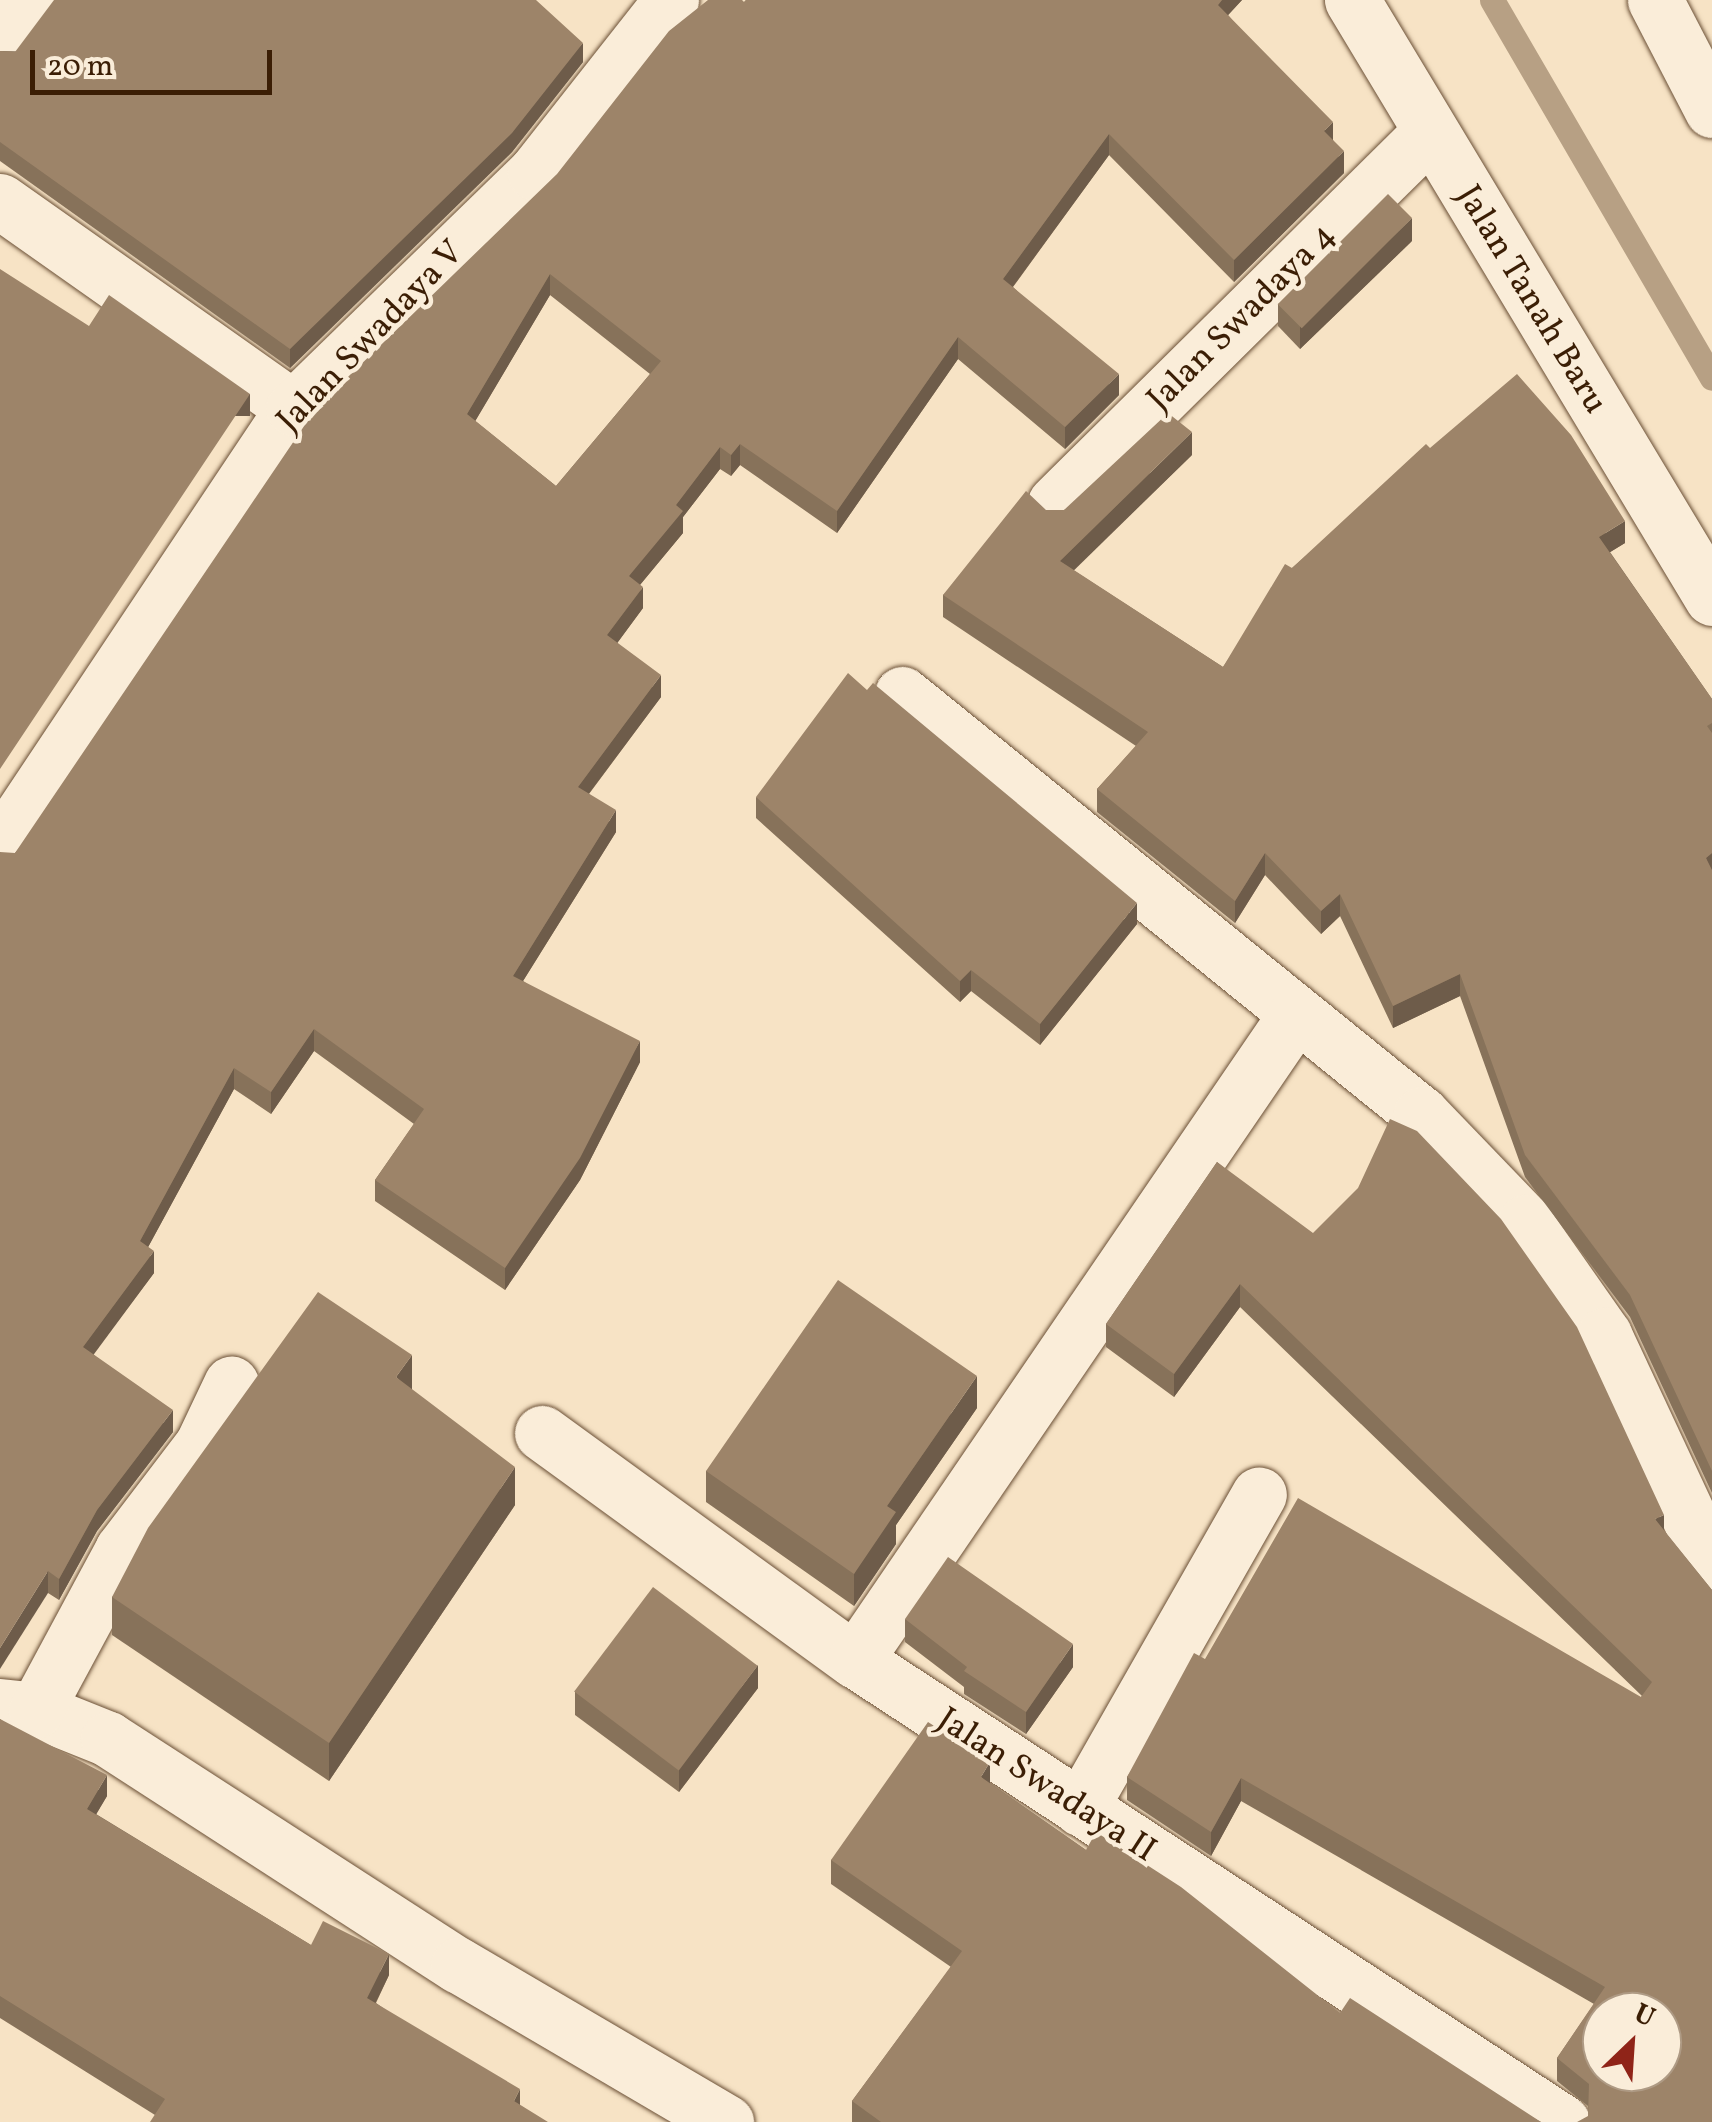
<!DOCTYPE html>
<style>
body{margin:0}
#map{position:relative;width:1712px;height:2122px;overflow:hidden;background:#f7e3c5;font-family:Vollkorn,serif}
div>[style]{position:absolute}
.stream>*{height:25px;margin:-12.5px;padding:0 12.5px;transform-origin:12.5px;border-radius:12.5px;background:#b7a084}
.roads{filter:drop-shadow(0 0 2px #6a4f35) drop-shadow(0 0 2px #6a4f35)}
.street>*{height:55px;margin:-27.5px;padding:0 27.5px;transform-origin:27.5px;border-radius:27.5px;background:#faedd9}
.secondary>*{height:55px;margin:-27.5px;padding:0 27.5px;transform-origin:27.5px;border-radius:27.5px;background:#faedd9}
.wall>*{inset:0;background:#87725a}
.shaded-wall>*{inset:0;background:#6e5c4a;transform-origin:0 0}
.building>*{inset:0;background:#9d8469;transform-origin:0 0}
span{translate:-50% -50%;white-space:nowrap;text-align:center;line-height:1.15;-webkit-text-stroke:9px #faedd9;paint-order:stroke}
.street-label{font-size:35px;color:#3b1e05}
.north{position:absolute;left:1582px;top:1992px;width:100px;height:100px;box-sizing:border-box;background:#faedd9;border:2px solid #ae9a84;border-radius:50%;rotate:25deg;font-size:28px;font-weight:700;line-height:40px;text-align:center;color:#3b1e05}
.north::after{content:'';display:block;margin:auto;width:35px;height:45px;background:#8f2418;clip-path:polygon(50% 0,100% 100%,50% 72%,0 100%)}
.scale{position:absolute;left:30px;top:50px;width:242px;height:45px;box-sizing:border-box;border:5px solid #3b1e05;border-top:0;padding-left:12px;font-size:30px;line-height:35px;white-space:nowrap;color:#3b1e05;-webkit-text-stroke:8px #faedd9;paint-order:stroke}
</style>
<div id="map">
<div class="stream">
<i style="left:1492px;top:0;width:437px;rotate:59.8deg"></i>
</div>
<div class="roads">
<div class="street">
<i style="left:1655px;top:0;width:124px;rotate:62.6deg"></i>
<i style="left:0;top:43px;width:52px;rotate:-56deg"></i>
<i style="left:0;top:201px;width:359px;rotate:35.2deg"></i>
<i style="left:1055px;top:503px;width:526px;rotate:-44.69deg"></i>
<i style="left:902px;top:694px;width:668px;rotate:38.98deg"></i>
<i style="left:1421px;top:1114px;width:150px;rotate:46.1deg"></i>
<i style="left:1525px;top:1222px;width:138px;rotate:55deg"></i>
<i style="left:1604px;top:1335px;width:256px;rotate:65deg"></i>
<i style="left:0;top:847px;width:528px;rotate:-56.28deg"></i>
<i style="left:293px;top:408px;width:337px;rotate:-44.2deg"></i>
<i style="left:535px;top:173px;width:220px;rotate:-51.8deg"></i>
<i style="left:542px;top:1433px;width:387px;rotate:36deg"></i>
<i style="left:855px;top:1660px;width:845px;rotate:33.16deg"></i>
<i style="left:855px;top:1660px;width:782px;rotate:-55.68deg"></i>
<i style="left:0;top:1706px;width:36px;rotate:6deg"></i>
<i style="left:36px;top:1710px;width:78px;rotate:21.9deg"></i>
<i style="left:108px;top:1739px;width:417px;rotate:32.9deg"></i>
<i style="left:458px;top:1965px;width:311px;rotate:30.4deg"></i>
<i style="left:36px;top:1710px;width:182px;rotate:-61.7deg"></i>
<i style="left:122px;top:1550px;width:132px;rotate:-52.7deg"></i>
<i style="left:202px;top:1445px;width:68px;rotate:-64.6deg"></i>
<i style="left:1080px;top:1808px;width:361px;rotate:-60.3deg"></i>
</div>
<div class="secondary">
<i style="left:1352px;top:0;width:698px;rotate:58.95deg"></i>
</div>
</div>
<div class="wall">
<i style="clip-path:polygon(evenodd,746px 0,1242px 0,1228px 15px,1333px 140px,1344px 173px,1234px 282px,1109px 155px,1013px 287px,1119px 395px,1065px 449px,958px 359px,837px 533px,740px 465px,731px 476px,720px 469px,683px 517px,683px 533px,640px 585px,643px 608px,617px 643px,661px 697px,589px 794px,616px 832px,523px 981px,640px 1062px,580px 1180px,505px 1290px,375px 1201px,375px 1180px,414px 1124px,314px 1051px,271px 1114px,234px 1089px,148px 1247px,154px 1273px,93px 1354px,173px 1432px,97px 1531px,59px 1600px,48px 1593px,15px 853px,746px 0,550px 295px,650px 374px,556px 486px,475px 421px,550px 295px)"></i>
<i style="clip-path:polygon(0 51px,583px 62px,512px 152px,290px 368px,0 161px)"></i>
<i style="clip-path:polygon(1412px 241px,1300px 349px,1278px 326px,1278px 304px)"></i>
<i style="clip-path:polygon(1430px 448px,1625px 543px,1610px 552px,1712px 699px,1712px 1493px,1630px 1317px,1525px 1177px,1460px 996px,1393px 1028px,1340px 916px,1321px 934px,1265px 875px,1235px 923px,1097px 812px,1097px 789px,1136px 746px,943px 617px,943px 595px,1046px 510px,1064px 510px,1192px 455px,1073px 570px,1223px 667px,1292px 568px)"></i>
<i style="clip-path:polygon(756px 797px,1137px 924px,1040px 1045px,971px 991px,960px 1002px,756px 818px)"></i>
<i style="clip-path:polygon(1217px 1162px,1664px 1531px,1712px 1590px,1588px 2116px,1588px 2106px,1557px 2081px,1557px 2058px,1594px 2004px,1241px 1801px,1211px 1856px,1127px 1800px,1127px 1777px,1205px 1659px,1641px 1697px,1642px 1696px,1240px 1307px,1174px 1397px,1106px 1347px,1106px 1324px)"></i>
<i style="clip-path:polygon(412px 1390px,515px 1505px,329px 1781px,112px 1635px,112px 1597px)"></i>
<i style="clip-path:polygon(977px 1408px,896px 1525px,896px 1544px,854px 1606px,706px 1502px,706px 1471px)"></i>
<i style="clip-path:polygon(905px 1619px,1073px 1667px,1026px 1734px,964px 1694px,964px 1687px,905px 1642px)"></i>
<i style="clip-path:polygon(758px 1688px,679px 1792px,575px 1715px,575px 1692px)"></i>
<i style="clip-path:polygon(0 1719px,107px 1796px,96px 1814px,311px 1945px,389px 1975px,376px 2003px,520px 2105px,155px 2115px,0 2018px)"></i>
<i style="clip-path:polygon(990px 1783px,1086px 1850px,1340px 2013px,1541px 2122px,852px 2122px,852px 2101px,951px 1967px,831px 1884px,831px 1860px)"></i>
</div>
<div class="shaded-wall">
<i style="clip-path:polygon(1222px 0,1242px 0,1218px 26px,1218px 5px)"></i>
<i style="clip-path:polygon(583px 43px,583px 62px,512px 152px,290px 368px,290px 349px)"></i>
<i style="clip-path:polygon(1333px 122px,1333px 143px,1324px 131px)"></i>
<i style="clip-path:polygon(1109px 134px,1109px 155px,1003px 300px,1003px 279px)"></i>
<i style="clip-path:polygon(1344px 151px,1344px 173px,1234px 282px,1234px 260px)"></i>
<i style="clip-path:polygon(1412px 218px,1412px 241px,1300px 349px,1300px 326px)"></i>
<i style="clip-path:polygon(550px 274px,550px 295px,467px 435px,467px 414px)"></i>
<i style="clip-path:polygon(958px 337px,958px 359px,837px 533px,837px 511px)"></i>
<i style="clip-path:polygon(1119px 374px,1119px 395px,1065px 449px,1065px 427px)"></i>
<i style="left:250px;top:394px;width:22px;height:451px;rotate:90deg"></i>
<i style="clip-path:polygon(1192px 432px,1192px 455px,1060px 584px,1060px 561px)"></i>
<i style="clip-path:polygon(740px 444px,740px 465px,731px 476px,731px 455px)"></i>
<i style="clip-path:polygon(720px 447px,720px 469px,683px 517px,683px 533px,629px 598px,629px 576px,676px 505px)"></i>
<i style="clip-path:polygon(1625px 521px,1625px 543px,1599px 559px,1599px 537px)"></i>
<i style="clip-path:polygon(643px 587px,643px 608px,607px 657px,607px 635px)"></i>
<i style="clip-path:polygon(661px 675px,661px 697px,578px 808px,578px 787px)"></i>
<i style="clip-path:polygon(616px 810px,616px 832px,513px 997px,513px 976px)"></i>
<i style="clip-path:polygon(1265px 853px,1265px 875px,1235px 923px,1235px 901px)"></i>
<i style="clip-path:polygon(1712px 853px,1712px 876px,1706px 858px)"></i>
<i style="clip-path:polygon(1340px 894px,1340px 916px,1321px 934px,1321px 911px)"></i>
<i style="clip-path:polygon(1137px 903px,1137px 924px,1040px 1045px,1040px 1024px)"></i>
<i style="clip-path:polygon(971px 970px,971px 991px,960px 1002px,960px 981px)"></i>
<i style="clip-path:polygon(1460px 974px,1460px 996px,1393px 1028px,1393px 1006px)"></i>
<i style="clip-path:polygon(314px 1029px,314px 1051px,271px 1114px,271px 1092px)"></i>
<i style="clip-path:polygon(640px 1041px,640px 1062px,580px 1180px,505px 1290px,505px 1268px)"></i>
<i style="clip-path:polygon(234px 1068px,234px 1089px,140px 1262px,140px 1241px)"></i>
<i style="clip-path:polygon(154px 1251px,154px 1273px,83px 1369px,83px 1347px)"></i>
<i style="clip-path:polygon(1240px 1284px,1240px 1307px,1174px 1397px,1174px 1374px)"></i>
<i style="clip-path:polygon(412px 1355px,412px 1393px,396px 1377px)"></i>
<i style="clip-path:polygon(977px 1376px,977px 1408px,896px 1525px,896px 1544px,854px 1606px,854px 1574px,887px 1506px)"></i>
<i style="clip-path:polygon(173px 1410px,173px 1432px,97px 1531px,59px 1600px,59px 1579px,97px 1510px)"></i>
<i style="clip-path:polygon(515px 1467px,515px 1505px,329px 1781px,329px 1743px)"></i>
<i style="clip-path:polygon(1664px 1515px,1664px 1538px,1655px 1519px)"></i>
<i style="clip-path:polygon(48px 1571px,48px 1593px,0 1669px,0 1648px)"></i>
<i style="clip-path:polygon(1073px 1644px,1073px 1667px,1026px 1734px,1026px 1712px)"></i>
<i style="clip-path:polygon(758px 1665px,758px 1688px,679px 1792px,679px 1769px)"></i>
<i style="clip-path:polygon(990px 1762px,990px 1786px,981px 1777px)"></i>
<i style="clip-path:polygon(107px 1775px,107px 1796px,87px 1830px,87px 1809px)"></i>
<i style="clip-path:polygon(1241px 1778px,1241px 1801px,1211px 1856px,1211px 1832px)"></i>
<i style="clip-path:polygon(389px 1954px,389px 1975px,367px 2020px,367px 1998px)"></i>
<i style="clip-path:polygon(520px 2089px,520px 2111px,514px 2101px)"></i>
</div>
<div class="building">
<i style="clip-path:polygon(54px 0,536px 0,583px 43px,512px 133px,290px 349px,0 142px,0 51px,15px 52px)"></i>
<i style="clip-path:polygon(evenodd,708px 0,742px 0,744px 2px,746px 0,1222px 0,1218px 5px,1333px 122px,1324px 131px,1344px 151px,1234px 260px,1109px 134px,1003px 279px,1119px 374px,1065px 427px,958px 337px,837px 511px,740px 444px,731px 455px,720px 447px,676px 505px,683px 511px,629px 576px,643px 587px,607px 635px,661px 675px,578px 787px,616px 810px,513px 976px,640px 1041px,580px 1158px,505px 1268px,375px 1180px,424px 1109px,314px 1029px,271px 1092px,234px 1068px,140px 1241px,154px 1251px,83px 1347px,173px 1410px,97px 1510px,59px 1579px,48px 1571px,0 1648px,0 852px,15px 853px,317px 407px,557px 174px,669px 31px,708px 0,550px 274px,661px 361px,556px 486px,467px 414px,550px 274px)"></i>
<i style="left:1388px;top:194px;width:34px;height:156px;rotate:45deg"></i>
<i style="clip-path:polygon(0 269px,89px 326px,109px 295px,250px 394px,0 769px)"></i>
<i style="clip-path:polygon(1517px 374px,1571px 435px,1625px 521px,1599px 537px,1712px 699px,1712px 723px,1707px 726px,1712px 733px,1712px 853px,1706px 858px,1712px 870px,1712px 1471px,1630px 1295px,1525px 1155px,1460px 974px,1393px 1006px,1340px 894px,1321px 911px,1265px 853px,1235px 901px,1097px 789px,1148px 732px,943px 595px,1026px 491px,1046px 510px,1064px 510px,1168px 413px,1192px 432px,1060px 561px,1223px 667px,1285px 564px,1292px 568px,1426px 444px,1430px 448px)"></i>
<i style="clip-path:polygon(848px 673px,867px 690px,873px 683px,1137px 903px,1040px 1024px,971px 970px,960px 981px,756px 797px)"></i>
<i style="clip-path:polygon(evenodd,1390px 1119px,1417px 1131px,1501px 1219px,1577px 1327px,1664px 1515px,1655px 1519px,1712px 1590px,1712px 2122px,1577px 2122px,1588px 2116px,1589px 2084px,1557px 2058px,1605px 1987px,1241px 1778px,1211px 1832px,1127px 1777px,1194px 1653px,1205px 1659px,1298px 1498px,1641px 1697px,1652px 1682px,1240px 1284px,1174px 1374px,1106px 1324px,1217px 1162px,1313px 1233px,1358px 1188px,1390px 1119px,1602px 2012px,1662px 2012px,1662px 2072px,1602px 2072px,1602px 2012px)"></i>
<i style="clip-path:polygon(838px 1280px,977px 1376px,887px 1506px,896px 1512px,854px 1574px,706px 1471px)"></i>
<i style="clip-path:polygon(318px 1292px,412px 1355px,396px 1377px,515px 1467px,329px 1743px,112px 1597px,148px 1528px)"></i>
<i style="clip-path:polygon(948px 1557px,1073px 1644px,1026px 1712px,964px 1671px,967px 1667px,905px 1619px)"></i>
<i style="left:653px;top:1587px;width:131px;height:131px;rotate:37deg"></i>
<i style="clip-path:polygon(0 1719px,107px 1775px,87px 1809px,311px 1945px,323px 1921px,389px 1954px,367px 1998px,520px 2089px,514px 2101px,548px 2122px,150px 2122px,165px 2099px,0 1996px)"></i>
<i style="clip-path:polygon(928px 1722px,990px 1762px,981px 1777px,1086px 1850px,1096px 1832px,1181px 1887px,1340px 2013px,1350px 1998px,1541px 2122px,881px 2122px,852px 2101px,962px 1951px,831px 1860px)"></i>
</div>
<div class="street-label">
<span style="left:1531px;top:300px;rotate:59deg">Jalan Tanah Baru</span>
<span style="left:1242px;top:318px;rotate:-45deg">Jalan Swadaya 4</span>
<span style="left:371px;top:337px;rotate:-46deg">Jalan Swadaya V</span>
<span style="left:1046px;top:1786px;rotate:33deg">Jalan Swadaya II</span>
</div>
<div class="north">U</div>
<div class="scale">20 m</div>
</div>
